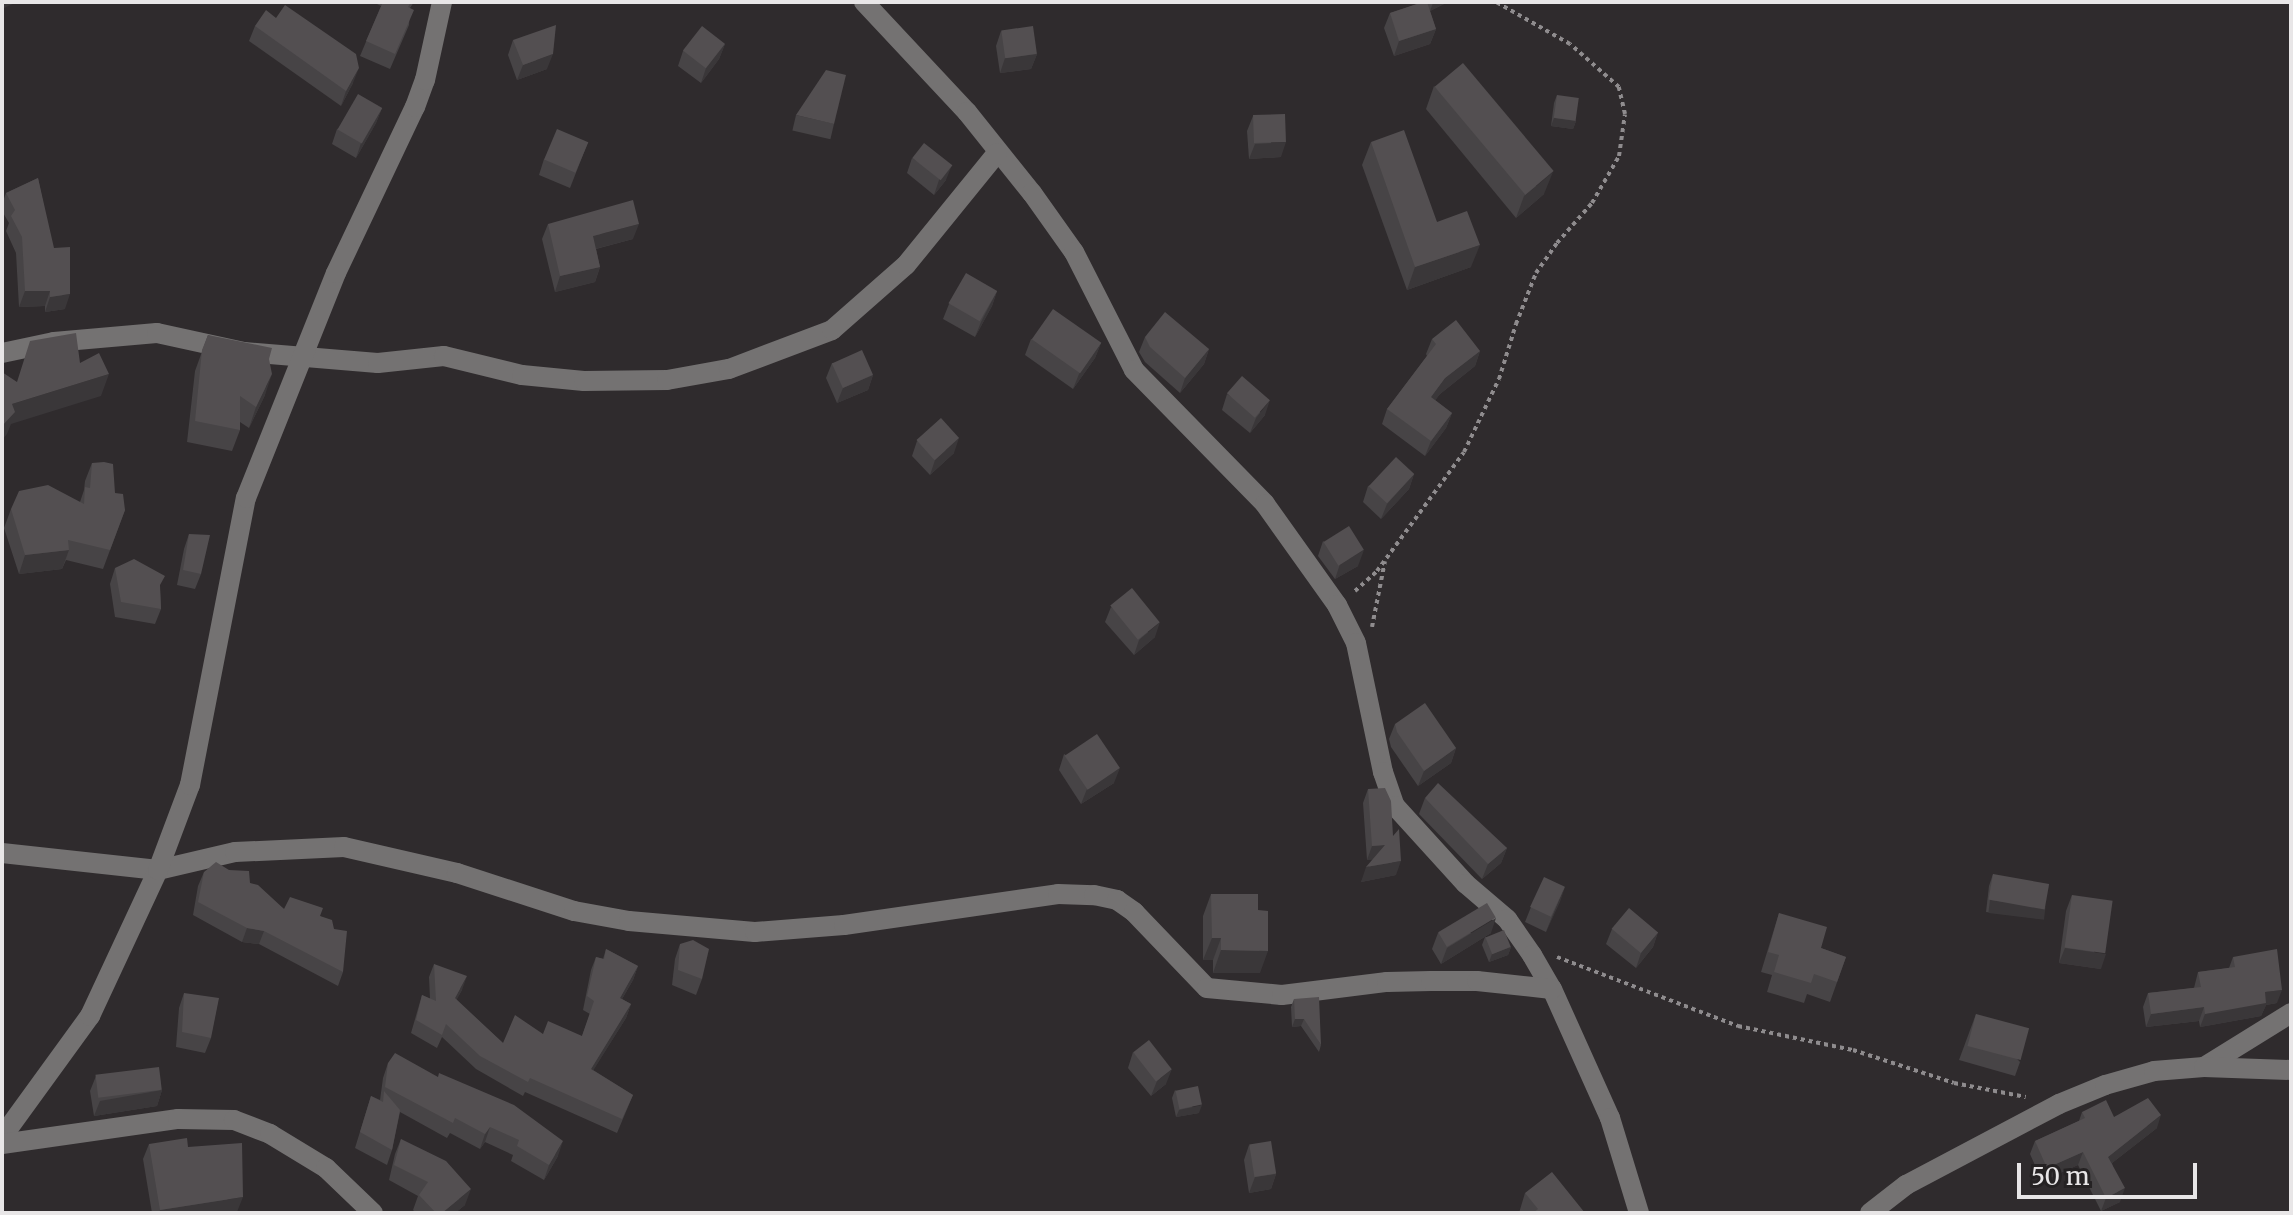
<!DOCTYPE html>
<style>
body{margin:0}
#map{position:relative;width:2293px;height:1215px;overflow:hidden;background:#2f2b2d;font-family:Merriweather,serif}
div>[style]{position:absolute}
.path>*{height:4px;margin-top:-2px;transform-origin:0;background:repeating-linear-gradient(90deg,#8f8c8e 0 4px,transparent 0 8px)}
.minor>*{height:20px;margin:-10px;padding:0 10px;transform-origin:10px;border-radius:10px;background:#747272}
.wall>*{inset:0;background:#474446;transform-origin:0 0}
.shaded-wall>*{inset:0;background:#3a3739;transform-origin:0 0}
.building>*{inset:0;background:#534f51;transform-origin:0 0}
span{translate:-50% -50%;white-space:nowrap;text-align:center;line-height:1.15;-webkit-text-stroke:6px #252223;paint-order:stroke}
.frame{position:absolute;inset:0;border:4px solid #e8e6e7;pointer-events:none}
.scale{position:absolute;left:2017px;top:1163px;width:180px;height:36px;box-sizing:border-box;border:4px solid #e8e6e7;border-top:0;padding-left:10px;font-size:24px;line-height:28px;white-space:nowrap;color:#e8e6e7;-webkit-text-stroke:6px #252223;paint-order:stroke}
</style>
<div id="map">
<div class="path">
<i style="left:1355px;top:591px;width:30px;rotate:-42deg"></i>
<i style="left:1377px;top:571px;width:147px;rotate:-53.8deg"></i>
<i style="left:1464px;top:452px;width:81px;rotate:-64.4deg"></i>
<i style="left:1499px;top:379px;width:58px;rotate:-72.8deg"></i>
<i style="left:1516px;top:324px;width:55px;rotate:-68.6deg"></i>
<i style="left:1536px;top:273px;width:37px;rotate:-55deg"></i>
<i style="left:1557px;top:243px;width:53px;rotate:-48.8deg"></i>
<i style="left:1592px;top:203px;width:54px;rotate:-60.1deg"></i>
<i style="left:1619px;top:156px;width:42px;rotate:-81.9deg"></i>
<i style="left:1625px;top:114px;width:28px;rotate:-103deg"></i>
<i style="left:1619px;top:87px;width:65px;rotate:-138.7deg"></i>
<i style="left:1570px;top:44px;width:85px;rotate:-150.4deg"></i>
<i style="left:1372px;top:627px;width:67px;rotate:-78.9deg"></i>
<i style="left:1557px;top:957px;width:194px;rotate:20.9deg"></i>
<i style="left:1738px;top:1026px;width:117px;rotate:11.8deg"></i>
<i style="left:1853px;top:1050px;width:106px;rotate:18.1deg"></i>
<i style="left:1954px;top:1083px;width:73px;rotate:11deg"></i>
</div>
<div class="minor">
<i style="left:864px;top:2px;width:151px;rotate:46.9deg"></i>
<i style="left:967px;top:112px;width:104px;rotate:51.3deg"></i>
<i style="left:1032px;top:193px;width:72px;rotate:54.6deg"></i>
<i style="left:1074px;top:252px;width:132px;rotate:63deg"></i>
<i style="left:1134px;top:370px;width:187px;rotate:45.6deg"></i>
<i style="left:1265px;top:504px;width:124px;rotate:54.5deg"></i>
<i style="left:1337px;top:605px;width:42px;rotate:63.4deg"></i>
<i style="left:1356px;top:643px;width:132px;rotate:78.2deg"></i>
<i style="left:1383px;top:772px;width:36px;rotate:71deg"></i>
<i style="left:1395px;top:806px;width:105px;rotate:47.7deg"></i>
<i style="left:1466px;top:884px;width:54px;rotate:40.5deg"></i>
<i style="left:1507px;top:919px;width:44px;rotate:55.2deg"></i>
<i style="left:1532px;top:955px;width:39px;rotate:60deg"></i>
<i style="left:1552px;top:989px;width:141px;rotate:65.8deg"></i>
<i style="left:1610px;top:1118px;width:99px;rotate:73deg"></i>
<i style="left:2px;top:353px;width:53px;rotate:-11.9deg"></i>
<i style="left:54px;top:342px;width:103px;rotate:-5deg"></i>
<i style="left:157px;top:333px;width:89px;rotate:12.3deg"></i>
<i style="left:244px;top:352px;width:134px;rotate:4.7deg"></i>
<i style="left:378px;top:363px;width:66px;rotate:-6.1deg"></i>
<i style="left:444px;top:356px;width:80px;rotate:13.7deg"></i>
<i style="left:522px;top:375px;width:62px;rotate:5.5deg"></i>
<i style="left:584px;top:381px;width:83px;rotate:-0.7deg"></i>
<i style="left:667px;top:380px;width:63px;rotate:-10.1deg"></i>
<i style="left:729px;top:369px;width:110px;rotate:-20.7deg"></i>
<i style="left:832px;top:330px;width:98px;rotate:-41.3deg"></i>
<i style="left:906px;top:265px;width:144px;rotate:-50.9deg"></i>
<i style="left:2px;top:853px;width:157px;rotate:6.2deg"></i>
<i style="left:158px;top:870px;width:79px;rotate:-13.2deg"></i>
<i style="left:235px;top:852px;width:109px;rotate:-2.6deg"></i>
<i style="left:344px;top:847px;width:116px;rotate:13deg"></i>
<i style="left:457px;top:873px;width:123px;rotate:18deg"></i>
<i style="left:574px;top:911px;width:56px;rotate:10.3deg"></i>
<i style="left:629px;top:921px;width:126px;rotate:5deg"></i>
<i style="left:755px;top:932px;width:89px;rotate:-4.5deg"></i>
<i style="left:844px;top:925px;width:216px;rotate:-8.2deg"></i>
<i style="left:1058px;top:894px;width:36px;rotate:2deg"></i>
<i style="left:1094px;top:895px;width:24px;rotate:12deg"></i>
<i style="left:1117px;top:900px;width:21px;rotate:35deg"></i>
<i style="left:1134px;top:912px;width:105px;rotate:46.2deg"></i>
<i style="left:1207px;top:988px;width:75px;rotate:5.3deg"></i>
<i style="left:1282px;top:995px;width:106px;rotate:-7.1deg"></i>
<i style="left:1387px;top:982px;width:44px;rotate:-1.3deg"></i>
<i style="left:1431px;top:981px;width:46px"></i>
<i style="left:1477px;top:981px;width:75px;rotate:6.1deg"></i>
<i style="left:2204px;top:1067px;width:102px;rotate:-31.8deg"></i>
<i style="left:2px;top:1137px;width:150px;rotate:-54deg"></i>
<i style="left:90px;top:1016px;width:161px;rotate:-65deg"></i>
<i style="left:158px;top:870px;width:91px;rotate:-69.4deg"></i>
<i style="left:190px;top:785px;width:292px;rotate:-79deg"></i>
<i style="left:246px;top:498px;width:242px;rotate:-68.2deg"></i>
<i style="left:336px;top:273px;width:184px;rotate:-64.6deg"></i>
<i style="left:415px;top:107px;width:29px;rotate:-70deg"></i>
<i style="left:425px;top:80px;width:80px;rotate:-77.7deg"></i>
<i style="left:2px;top:1144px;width:178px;rotate:-8.1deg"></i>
<i style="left:178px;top:1119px;width:56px;rotate:1deg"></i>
<i style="left:234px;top:1120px;width:39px;rotate:21deg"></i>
<i style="left:270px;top:1134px;width:66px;rotate:31.3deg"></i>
<i style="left:326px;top:1168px;width:65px;rotate:43.8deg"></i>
<i style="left:1870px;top:1213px;width:46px;rotate:-37.9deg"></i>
<i style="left:1906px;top:1185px;width:173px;rotate:-27.9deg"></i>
<i style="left:2059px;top:1104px;width:50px;rotate:-22.4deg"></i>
<i style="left:2105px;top:1085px;width:51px;rotate:-15.9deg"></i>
<i style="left:2154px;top:1071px;width:50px;rotate:-4.6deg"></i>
<i style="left:2204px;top:1067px;width:87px;rotate:2deg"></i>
</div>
<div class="wall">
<i style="clip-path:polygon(373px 2px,414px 2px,410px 8px,409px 25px,390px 69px,360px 56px,381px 6px)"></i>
<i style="clip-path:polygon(1423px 2px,1448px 2px,1430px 11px,1436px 29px,1430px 44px,1394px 56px,1384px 28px,1390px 13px)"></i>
<i style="clip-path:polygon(276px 18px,353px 83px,341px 106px,249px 41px,255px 26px)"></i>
<i style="clip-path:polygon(1001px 31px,1037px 54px,1031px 69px,1000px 73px,996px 46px)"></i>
<i style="clip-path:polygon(513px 40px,547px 69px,517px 80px,508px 55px)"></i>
<i style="clip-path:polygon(725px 44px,719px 59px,701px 83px,678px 66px,683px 51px)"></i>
<i style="clip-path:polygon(1434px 86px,1544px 194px,1516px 218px,1426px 109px)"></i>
<i style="clip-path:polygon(1557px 95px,1576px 121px,1573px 129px,1551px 126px,1554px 103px)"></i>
<i style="clip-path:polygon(382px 108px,376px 123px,356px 158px,332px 144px,337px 129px)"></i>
<i style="left:796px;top:115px;width:39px;height:16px;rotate:13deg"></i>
<i style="clip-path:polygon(1253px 116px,1281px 157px,1249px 159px,1247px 131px)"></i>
<i style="clip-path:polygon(588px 142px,570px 188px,539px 175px,544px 159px)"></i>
<i style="clip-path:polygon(1371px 142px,1437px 222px,1471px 267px,1407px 290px,1362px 165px)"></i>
<i style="clip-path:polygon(912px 158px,946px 180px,934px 195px,907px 173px)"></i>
<i style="clip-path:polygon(38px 178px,65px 309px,45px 312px,45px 306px,19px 307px,16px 253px,6px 231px,9px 223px,2px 211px,2px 204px,6px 193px)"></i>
<i style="clip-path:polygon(548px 224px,633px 239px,596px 249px,600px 267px,595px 282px,555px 292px,542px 239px)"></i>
<i style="clip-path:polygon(997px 291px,992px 306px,975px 337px,943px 319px,949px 304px)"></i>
<i style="clip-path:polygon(208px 335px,269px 359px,265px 395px,249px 428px,240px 422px,240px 430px,232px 451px,187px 442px,195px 371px)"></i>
<i style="clip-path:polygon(1145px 337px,1209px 349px,1204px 364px,1180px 393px,1145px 362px,1139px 352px)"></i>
<i style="clip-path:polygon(1031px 339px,1101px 343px,1095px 358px,1073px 389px,1025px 355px)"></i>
<i style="clip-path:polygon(1432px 339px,1480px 351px,1475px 366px,1440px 394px,1435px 400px,1452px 413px,1446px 428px,1425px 456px,1382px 424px,1387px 409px,1427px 356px,1426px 354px)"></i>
<i style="clip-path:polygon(832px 363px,873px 375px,868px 390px,837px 403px,826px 378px)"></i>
<i style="clip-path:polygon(1227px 394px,1265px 415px,1250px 433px,1222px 410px)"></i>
<i style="clip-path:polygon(917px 441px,954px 453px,930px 475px,912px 456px)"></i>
<i style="clip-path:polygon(92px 463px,115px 493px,125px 510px,103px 569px,66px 560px,62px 569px,19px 574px,4px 528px,11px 509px,80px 502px,84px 490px,85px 481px)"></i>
<i style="clip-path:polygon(1414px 474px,1409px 489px,1381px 519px,1363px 502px,1368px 486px)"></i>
<i style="clip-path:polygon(189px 534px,201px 574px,195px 589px,177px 585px,184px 549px)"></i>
<i style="clip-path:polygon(1323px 541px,1358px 566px,1335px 579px,1318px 556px)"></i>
<i style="clip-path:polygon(115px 568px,160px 589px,161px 609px,155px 624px,115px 617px,110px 584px)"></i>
<i style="clip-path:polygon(1111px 607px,1155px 637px,1134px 655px,1105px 622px)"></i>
<i style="clip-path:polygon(1395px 724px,1456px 748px,1451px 763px,1418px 786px,1391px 747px,1389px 739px)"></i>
<i style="clip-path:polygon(1064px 754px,1114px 783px,1081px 804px,1059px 770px)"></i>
<i style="clip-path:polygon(1368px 789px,1396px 875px,1361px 882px,1373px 859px,1367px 860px,1363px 803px)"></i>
<i style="clip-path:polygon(1425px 798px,1507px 848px,1501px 863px,1482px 879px,1419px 814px)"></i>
<i style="clip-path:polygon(204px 872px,250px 883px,284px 909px,320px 916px,334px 929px,343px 972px,338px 986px,259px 944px,242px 942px,193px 915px,198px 886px)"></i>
<i style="clip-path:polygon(1993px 874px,2041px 919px,1986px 912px,1989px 886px)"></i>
<i style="clip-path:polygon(1565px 887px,1546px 932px,1525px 922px,1531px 907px)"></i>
<i style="clip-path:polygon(1211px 894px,1258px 910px,1260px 973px,1213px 973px,1213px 960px,1203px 960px,1203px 916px)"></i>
<i style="clip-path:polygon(2072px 895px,2101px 969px,2059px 963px,2066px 911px)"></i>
<i style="clip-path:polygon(1779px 913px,1821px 948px,1846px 957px,1830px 1002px,1807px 994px,1804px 1003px,1767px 992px,1772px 975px,1761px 972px)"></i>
<i style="clip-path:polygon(1612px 929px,1658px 932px,1653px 947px,1636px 968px,1606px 944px)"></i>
<i style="clip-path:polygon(1438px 933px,1491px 933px,1441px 964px,1432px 949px)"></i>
<i style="clip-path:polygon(1485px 937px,1511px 947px,1508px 955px,1489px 962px,1482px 945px)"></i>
<i style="clip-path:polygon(680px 944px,702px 979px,696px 995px,672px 985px,675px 959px)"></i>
<i style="clip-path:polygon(606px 949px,638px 966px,633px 980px,622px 999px,631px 1004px,626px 1018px,593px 1070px,633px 1095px,617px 1133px,525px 1092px,523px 1096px,476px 1069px,442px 1037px,437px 1048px,411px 1033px,422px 995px,430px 999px,429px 977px,434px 964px,462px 990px,456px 1000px,503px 1043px,543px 1034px,582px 1036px,590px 1014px,583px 1010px,591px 970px,596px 957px,603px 959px)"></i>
<i style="clip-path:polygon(2233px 957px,2277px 1003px,2266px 1005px,2261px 1016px,2200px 1027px,2199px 1021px,2146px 1027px,2143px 1007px,2148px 993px,2194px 988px,2198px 972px,2229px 968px)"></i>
<i style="clip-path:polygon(184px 993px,211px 1038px,205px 1053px,176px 1047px,179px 1008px)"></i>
<i style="clip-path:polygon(1294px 999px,1321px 1045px,1319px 1052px,1301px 1026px,1292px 1027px,1291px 1007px)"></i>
<i style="clip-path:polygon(1976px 1014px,2020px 1062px,2015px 1076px,1959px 1060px)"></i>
<i style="clip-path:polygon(1133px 1052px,1166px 1084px,1151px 1096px,1128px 1068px)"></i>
<i style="clip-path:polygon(388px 1063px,558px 1156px,544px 1180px,511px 1161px,513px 1155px,485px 1142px,480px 1149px,450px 1133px,447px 1138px,400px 1112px,392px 1150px,387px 1165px,355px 1148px,371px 1096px,380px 1100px,383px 1078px)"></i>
<i style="clip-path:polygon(96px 1076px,162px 1090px,157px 1106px,94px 1116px,90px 1091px)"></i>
<i style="clip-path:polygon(1175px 1090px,1199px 1113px,1176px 1117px,1172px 1098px)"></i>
<i style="clip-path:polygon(2082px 1112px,2114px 1117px,2157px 1128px,2112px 1163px,2120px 1202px,2101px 1211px,2078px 1165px,2042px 1181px,2030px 1154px,2035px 1141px,2079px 1121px)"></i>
<i style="clip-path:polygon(401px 1139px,465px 1205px,455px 1213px,416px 1213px,413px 1210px,418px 1196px,389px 1180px,395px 1154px)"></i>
<i style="clip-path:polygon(149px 1144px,188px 1147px,237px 1212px,152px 1213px,143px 1159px)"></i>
<i style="clip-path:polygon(1249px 1145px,1276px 1174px,1271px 1189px,1249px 1193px,1244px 1160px)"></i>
<i style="clip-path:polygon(1525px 1193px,1585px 1213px,1519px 1213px)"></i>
</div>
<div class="shaded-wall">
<i style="clip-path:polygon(2px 2px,17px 2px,2px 9px)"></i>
<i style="clip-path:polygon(1435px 2px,1448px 2px,1430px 11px,1433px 3px)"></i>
<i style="clip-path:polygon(1436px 29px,1430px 44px,1394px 56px,1399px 41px)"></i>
<i style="clip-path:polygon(725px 44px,719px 59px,701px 83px,706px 68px)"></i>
<i style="clip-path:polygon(553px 54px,547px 69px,517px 80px,523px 65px)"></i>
<i style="clip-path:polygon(1037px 54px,1031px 69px,1000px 73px,1005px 58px)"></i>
<i style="clip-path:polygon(359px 68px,353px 83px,341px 106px,346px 91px)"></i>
<i style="clip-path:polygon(382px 108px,376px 123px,356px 158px,361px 143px)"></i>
<i style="clip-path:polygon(1554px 118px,1576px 121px,1573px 129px,1551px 126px)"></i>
<i style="clip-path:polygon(1286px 142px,1281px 157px,1249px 159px,1255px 144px)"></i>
<i style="clip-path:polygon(952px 165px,946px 180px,934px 195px,939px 180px)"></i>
<i style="clip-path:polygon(1553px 172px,1544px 194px,1516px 218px,1524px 196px)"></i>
<i style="clip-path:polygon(639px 224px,633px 239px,587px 251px,593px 236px)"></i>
<i style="clip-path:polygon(1480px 245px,1471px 267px,1407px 290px,1415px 267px)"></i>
<i style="clip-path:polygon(600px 267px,595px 282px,555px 292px,560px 276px)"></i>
<i style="clip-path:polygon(25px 291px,50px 291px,45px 306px,19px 307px)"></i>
<i style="clip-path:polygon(997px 291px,992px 306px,975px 337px,981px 322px)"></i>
<i style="clip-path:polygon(70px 294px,65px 309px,45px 312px,50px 297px)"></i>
<i style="clip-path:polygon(1101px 343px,1095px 358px,1073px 389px,1079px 374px)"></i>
<i style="clip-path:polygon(1209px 349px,1204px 364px,1180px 393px,1185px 378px)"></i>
<i style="clip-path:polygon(1480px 351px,1475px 366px,1440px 394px,1426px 413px,1431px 397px,1445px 378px)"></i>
<i style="clip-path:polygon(109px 374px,101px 396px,11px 424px,7px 434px,2px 440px,2px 426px,12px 404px)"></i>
<i style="clip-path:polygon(272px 374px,265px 395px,249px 428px,256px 407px)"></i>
<i style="clip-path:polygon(873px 375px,868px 390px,837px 403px,843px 388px)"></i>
<i style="clip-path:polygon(1270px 400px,1265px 415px,1250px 433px,1256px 418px)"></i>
<i style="clip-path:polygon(1452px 413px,1446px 428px,1425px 456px,1431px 441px)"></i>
<i style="clip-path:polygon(959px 438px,954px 453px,930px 475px,935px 460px)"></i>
<i style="clip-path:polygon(1414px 474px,1409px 489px,1381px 519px,1387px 504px)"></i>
<i style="clip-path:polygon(69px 550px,62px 569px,19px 574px,25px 555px)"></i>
<i style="clip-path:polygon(1364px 550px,1358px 566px,1335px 579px,1340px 564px)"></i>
<i style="clip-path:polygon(1160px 622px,1155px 637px,1134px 655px,1139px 640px)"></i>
<i style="clip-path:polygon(1456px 748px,1451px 763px,1418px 786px,1424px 771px)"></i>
<i style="clip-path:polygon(1120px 768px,1114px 783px,1081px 804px,1087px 789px)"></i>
<i style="clip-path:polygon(1385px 845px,1380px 859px,1367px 860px,1372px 846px)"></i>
<i style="clip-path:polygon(1507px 848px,1501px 863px,1482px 879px,1488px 864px)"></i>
<i style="clip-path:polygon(1401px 861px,1396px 875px,1361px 882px,1366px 867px)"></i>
<i style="clip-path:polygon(1565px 887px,1560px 902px,1546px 932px,1552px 917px)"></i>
<i style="left:1990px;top:900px;width:56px;height:13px;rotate:7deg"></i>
<i style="clip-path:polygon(1496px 918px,1491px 933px,1441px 964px,1447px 948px)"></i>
<i style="clip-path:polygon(247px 928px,264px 931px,259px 944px,242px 942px)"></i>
<i style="clip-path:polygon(1658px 932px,1653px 947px,1636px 968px,1641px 953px)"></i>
<i style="clip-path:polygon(1212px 938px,1221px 938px,1213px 960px,1203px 960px)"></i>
<i style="clip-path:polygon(1511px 947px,1508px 955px,1489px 962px,1492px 954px)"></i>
<i style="clip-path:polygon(2065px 948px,2106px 954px,2101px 969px,2059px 963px)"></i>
<i style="clip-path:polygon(1221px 950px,1268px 951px,1260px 973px,1213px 973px)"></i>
<i style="clip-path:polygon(638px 966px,633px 980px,615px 1011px,620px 998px)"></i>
<i style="clip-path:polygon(467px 976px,462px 990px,450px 1012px,455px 998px)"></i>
<i style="clip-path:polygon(2282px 990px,2277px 1003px,2266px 1005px,2261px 1016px,2200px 1027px,2205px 1014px,2265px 992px)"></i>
<i style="clip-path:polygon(631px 1004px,626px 1018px,586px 1082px,591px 1069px)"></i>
<i style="clip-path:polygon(2204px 1007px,2199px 1021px,2146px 1027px,2151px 1014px)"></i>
<i style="clip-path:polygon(1295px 1019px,1304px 1019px,1301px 1026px,1292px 1027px)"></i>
<i style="clip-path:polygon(1172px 1069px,1166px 1084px,1151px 1096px,1157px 1081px)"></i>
<i style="clip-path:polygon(162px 1090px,157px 1106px,94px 1116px,100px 1101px)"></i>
<i style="clip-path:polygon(1202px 1105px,1199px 1113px,1176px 1117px,1179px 1110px)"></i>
<i style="clip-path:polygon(2161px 1115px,2157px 1128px,2103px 1170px,2108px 1157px)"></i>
<i style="clip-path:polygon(490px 1127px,485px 1142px,480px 1149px,485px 1134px)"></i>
<i style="clip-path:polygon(563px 1141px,558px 1156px,544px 1180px,549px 1165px)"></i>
<i style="clip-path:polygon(2083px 1152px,2078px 1165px,2042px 1181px,2047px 1168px)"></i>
<i style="clip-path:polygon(1276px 1174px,1271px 1189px,1249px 1193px,1255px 1177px)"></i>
<i style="clip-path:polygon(2125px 1188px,2120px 1202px,2101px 1211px,2106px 1198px)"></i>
<i style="clip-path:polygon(471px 1189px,465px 1205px,455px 1213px,442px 1213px)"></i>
<i style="clip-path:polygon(243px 1197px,237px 1212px,159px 1213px,160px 1210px)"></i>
</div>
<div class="building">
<i style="clip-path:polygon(383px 2px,411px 2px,408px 7px,414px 10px,395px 54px,366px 41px)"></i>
<i style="clip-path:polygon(1423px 2px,1427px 2px,1436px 29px,1399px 41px,1390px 13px)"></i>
<i style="clip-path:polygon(285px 5px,356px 54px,359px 68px,346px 91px,255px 26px,266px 10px,276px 18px)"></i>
<i style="clip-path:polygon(556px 25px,553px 54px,523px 65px,513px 40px)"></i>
<i style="left:702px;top:26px;width:29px;height:31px;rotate:38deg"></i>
<i style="left:1033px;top:26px;width:28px;height:32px;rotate:82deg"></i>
<i style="left:1463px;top:63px;width:141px;height:37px;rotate:50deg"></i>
<i style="clip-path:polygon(826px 70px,846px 75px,834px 124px,796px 115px)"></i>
<i style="left:358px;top:94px;width:28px;height:41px;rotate:30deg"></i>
<i style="left:1557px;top:95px;width:22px;height:23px;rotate:8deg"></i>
<i style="left:1285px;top:114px;width:28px;height:32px;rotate:88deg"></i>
<i style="left:557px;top:129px;width:34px;height:33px;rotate:23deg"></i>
<i style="clip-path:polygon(1404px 130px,1437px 222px,1467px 211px,1480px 245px,1415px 267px,1371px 142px)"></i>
<i style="left:924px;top:143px;width:36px;height:19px;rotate:38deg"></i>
<i style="clip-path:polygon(38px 178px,54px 248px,70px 247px,70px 294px,50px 297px,50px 291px,25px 291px,22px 237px,11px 216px,15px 210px,6px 193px)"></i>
<i style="clip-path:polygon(633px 200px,639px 224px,593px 236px,600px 267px,560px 276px,548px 224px)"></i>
<i style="left:966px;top:273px;width:36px;height:35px;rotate:30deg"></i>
<i style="left:1053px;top:309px;width:59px;height:37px;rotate:35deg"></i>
<i style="clip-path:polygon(1165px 312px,1209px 349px,1185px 378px,1150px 347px,1145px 337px)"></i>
<i style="clip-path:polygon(1456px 320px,1480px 351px,1445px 378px,1431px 397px,1452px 413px,1431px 441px,1387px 409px,1436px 344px,1432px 339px)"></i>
<i style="clip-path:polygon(76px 333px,80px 363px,99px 353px,109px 374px,12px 404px,15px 412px,2px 426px,2px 372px,17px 382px,30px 341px)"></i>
<i style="clip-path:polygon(208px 335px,272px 348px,269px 359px,272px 374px,256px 407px,240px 396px,240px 430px,195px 421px,202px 350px)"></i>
<i style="left:862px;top:350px;width:27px;height:33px;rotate:66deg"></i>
<i style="left:1242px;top:376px;width:37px;height:23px;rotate:41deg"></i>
<i style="left:941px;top:418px;width:27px;height:33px;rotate:48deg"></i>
<i style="left:1396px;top:457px;width:25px;height:40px;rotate:43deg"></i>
<i style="clip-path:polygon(104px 462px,113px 464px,115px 493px,123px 494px,125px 510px,110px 550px,68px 540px,69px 550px,25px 555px,11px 509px,19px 491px,48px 485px,84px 504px,85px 487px,90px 488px,92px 463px)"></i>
<i style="left:1349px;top:526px;width:28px;height:30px;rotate:58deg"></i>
<i style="clip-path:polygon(189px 534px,210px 535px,201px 574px,183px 570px)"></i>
<i style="clip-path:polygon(134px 559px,165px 576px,160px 585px,161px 609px,121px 602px,115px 568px)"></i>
<i style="left:1132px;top:588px;width:44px;height:28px;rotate:51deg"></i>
<i style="clip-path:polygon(1425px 703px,1456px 748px,1424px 771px,1397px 732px,1395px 724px)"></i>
<i style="left:1097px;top:734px;width:41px;height:39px;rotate:56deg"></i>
<i style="clip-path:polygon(1438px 783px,1507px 848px,1488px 864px,1425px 798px)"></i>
<i style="clip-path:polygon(1385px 788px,1391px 801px,1393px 836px,1399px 829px,1401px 861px,1366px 867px,1385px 845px,1372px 846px,1368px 789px)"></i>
<i style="clip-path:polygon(216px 862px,229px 870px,249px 871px,250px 883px,258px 885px,284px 909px,290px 897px,323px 908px,320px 916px,332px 920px,334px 929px,347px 931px,343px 972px,264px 931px,247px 928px,198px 902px,204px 872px)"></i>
<i style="left:1993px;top:874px;width:57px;height:26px;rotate:10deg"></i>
<i style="left:1544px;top:877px;width:23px;height:33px;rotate:25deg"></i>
<i style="clip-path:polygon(1211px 894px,1258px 894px,1258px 910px,1268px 911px,1268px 951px,1221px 950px,1221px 938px,1212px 938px)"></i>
<i style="left:2072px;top:895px;width:41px;height:53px;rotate:8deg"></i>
<i style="left:1487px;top:903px;width:17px;height:57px;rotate:59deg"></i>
<i style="left:1629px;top:908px;width:38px;height:27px;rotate:40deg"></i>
<i style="clip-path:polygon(1779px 913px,1827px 927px,1821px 948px,1846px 957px,1837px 982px,1814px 974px,1811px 983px,1774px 972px,1779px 955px,1768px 952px)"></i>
<i style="left:1504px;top:930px;width:18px;height:20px;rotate:68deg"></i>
<i style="clip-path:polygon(693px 940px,709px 949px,702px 979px,678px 970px,680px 944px)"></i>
<i style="clip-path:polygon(606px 949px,638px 966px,620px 998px,631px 1004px,591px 1069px,633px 1095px,622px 1119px,530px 1078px,528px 1082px,480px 1056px,446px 1024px,442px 1035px,416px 1020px,422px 995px,436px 1001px,434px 964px,467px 976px,455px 998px,503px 1043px,515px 1015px,543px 1034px,548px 1021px,582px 1036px,594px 1001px,587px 996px,596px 957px,604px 959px)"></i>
<i style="clip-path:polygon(2277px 949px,2282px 990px,2265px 992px,2266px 1003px,2205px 1014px,2204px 1007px,2151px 1014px,2148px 993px,2201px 987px,2198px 972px,2235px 967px,2233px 957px)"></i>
<i style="clip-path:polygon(184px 993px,219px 998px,211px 1038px,182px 1032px)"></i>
<i style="clip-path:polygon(1319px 997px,1321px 1045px,1304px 1019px,1295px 1019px,1294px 999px)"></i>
<i style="left:1976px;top:1014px;width:55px;height:33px;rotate:15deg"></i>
<i style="left:1149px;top:1040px;width:37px;height:20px;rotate:52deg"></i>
<i style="clip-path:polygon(395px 1053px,438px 1077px,439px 1073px,514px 1105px,563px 1141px,549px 1165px,517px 1146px,519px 1140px,490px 1127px,485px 1134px,455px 1118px,453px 1123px,385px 1087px,388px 1063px)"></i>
<i style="left:159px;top:1067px;width:23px;height:64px;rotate:83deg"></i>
<i style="left:1198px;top:1086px;width:19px;height:23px;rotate:78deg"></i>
<i style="clip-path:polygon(384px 1091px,400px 1110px,392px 1150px,360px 1132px,371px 1096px,383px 1102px)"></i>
<i style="clip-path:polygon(2148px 1098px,2161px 1115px,2108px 1157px,2125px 1188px,2106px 1198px,2083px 1152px,2047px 1168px,2035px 1141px,2085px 1118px,2082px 1112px,2106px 1100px,2114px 1117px)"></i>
<i style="clip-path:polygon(187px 1138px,188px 1147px,242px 1143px,243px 1197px,160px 1210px,149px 1144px)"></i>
<i style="clip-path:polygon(401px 1139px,446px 1161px,471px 1189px,442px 1213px,436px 1213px,419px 1195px,428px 1182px,394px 1165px)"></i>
<i style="left:1271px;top:1141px;width:33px;height:22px;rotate:81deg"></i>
<i style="clip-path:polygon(1552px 1172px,1585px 1213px,1533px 1213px,1538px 1209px,1525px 1193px)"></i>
</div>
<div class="frame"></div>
<div class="scale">50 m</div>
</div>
